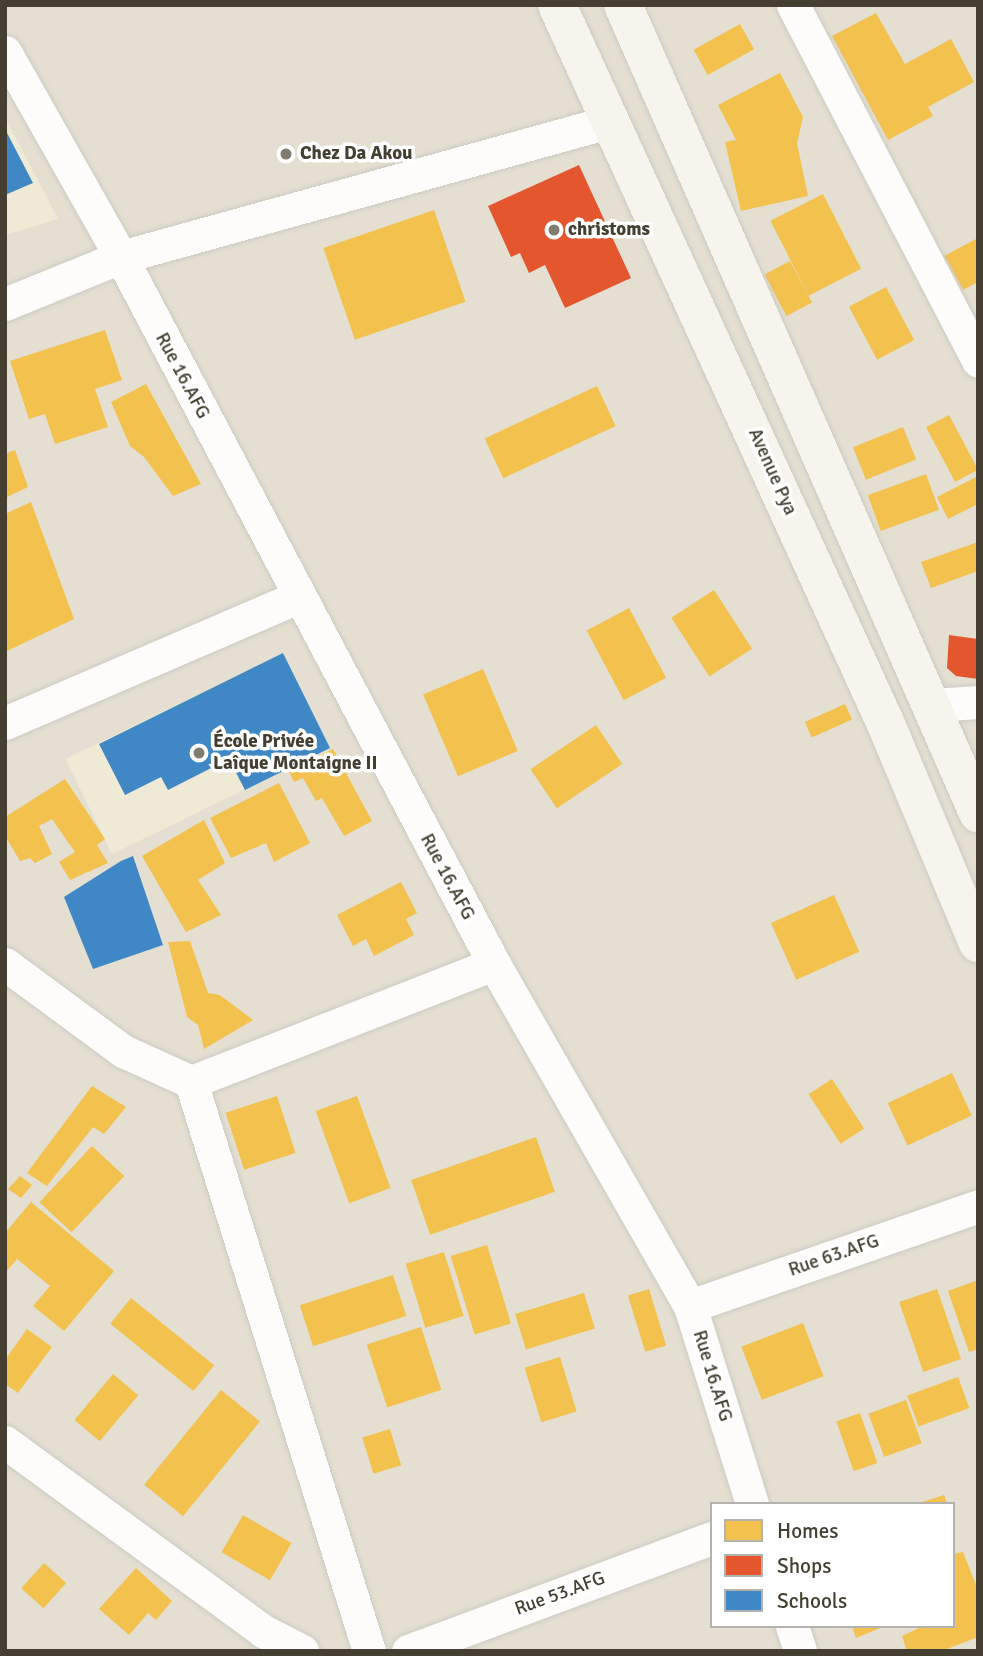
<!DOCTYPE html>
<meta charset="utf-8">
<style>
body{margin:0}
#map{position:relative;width:983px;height:1656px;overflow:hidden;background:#efece4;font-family:Signika,sans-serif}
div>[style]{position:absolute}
.residential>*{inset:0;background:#e4dfd1}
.education>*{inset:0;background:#eeead5;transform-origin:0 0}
.homes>*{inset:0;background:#f2c14e;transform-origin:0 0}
.shops>*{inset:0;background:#e4572e}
.schools>*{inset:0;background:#3f88c5}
.roads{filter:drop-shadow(0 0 2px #cccac2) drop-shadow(0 0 2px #cccac2)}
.street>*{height:33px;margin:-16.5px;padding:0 16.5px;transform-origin:16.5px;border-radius:16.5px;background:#fdfcfb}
.secondary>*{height:38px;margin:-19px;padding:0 19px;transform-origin:19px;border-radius:19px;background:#f6f4ec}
.dots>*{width:19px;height:19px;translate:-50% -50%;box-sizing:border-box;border:4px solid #fff;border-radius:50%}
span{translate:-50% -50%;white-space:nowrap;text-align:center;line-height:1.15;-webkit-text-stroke:7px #fff;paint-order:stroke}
.poi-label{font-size:19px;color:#443f31;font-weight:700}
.left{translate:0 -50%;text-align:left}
.street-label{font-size:19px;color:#443f31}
.frame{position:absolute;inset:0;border:7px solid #443f31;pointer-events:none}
.legend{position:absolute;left:710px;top:1502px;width:245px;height:126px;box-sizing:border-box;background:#fff;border:2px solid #b4b2ad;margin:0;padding:9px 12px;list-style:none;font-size:21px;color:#443f31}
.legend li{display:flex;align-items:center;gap:14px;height:35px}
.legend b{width:35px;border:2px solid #b4b2ad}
</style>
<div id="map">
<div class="residential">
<i style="clip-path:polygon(evenodd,5px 5px,978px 5px,978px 1651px,5px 1651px,5px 5px,712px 1504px,953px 1504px,953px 1626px,712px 1626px,712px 1504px)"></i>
</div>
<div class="education">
<i style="clip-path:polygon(5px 117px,58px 219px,5px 235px)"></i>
<i style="left:283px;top:653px;width:106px;height:242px;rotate:64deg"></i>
</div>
<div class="homes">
<i style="clip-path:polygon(876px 13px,905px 64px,951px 39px,974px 82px,928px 107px,933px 116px,888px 140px,832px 36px)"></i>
<i style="left:740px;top:24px;width:29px;height:53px;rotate:61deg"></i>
<i style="clip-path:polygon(780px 73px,803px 117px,797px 143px,808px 196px,741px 211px,725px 142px,736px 140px,718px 105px)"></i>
<i style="left:823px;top:194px;width:84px;height:59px;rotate:63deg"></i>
<i style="left:434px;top:210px;width:97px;height:117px;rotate:71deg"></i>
<i style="clip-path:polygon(978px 238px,978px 282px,963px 290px,944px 256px)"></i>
<i style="left:790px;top:261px;width:47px;height:29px;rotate:62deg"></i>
<i style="left:886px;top:287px;width:60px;height:42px;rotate:62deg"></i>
<i style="clip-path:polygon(105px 330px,122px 380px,95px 389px,108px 427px,55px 444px,45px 414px,29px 419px,10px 361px)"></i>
<i style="clip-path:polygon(146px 384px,201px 484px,173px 496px,144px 457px,130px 446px,111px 402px)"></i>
<i style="left:597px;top:386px;width:44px;height:124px;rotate:65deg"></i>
<i style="left:949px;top:415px;width:62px;height:26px;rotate:62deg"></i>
<i style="left:903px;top:427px;width:35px;height:54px;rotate:68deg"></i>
<i style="clip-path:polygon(15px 450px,28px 487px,5px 498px,5px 454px)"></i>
<i style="left:926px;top:474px;width:38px;height:62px;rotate:70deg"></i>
<i style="clip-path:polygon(978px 476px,978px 504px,948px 519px,937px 497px)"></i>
<i style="clip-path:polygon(31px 502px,74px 619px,5px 652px,5px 514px)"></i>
<i style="clip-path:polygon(978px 542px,978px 571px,931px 588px,921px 562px)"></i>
<i style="left:714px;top:590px;width:70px;height:51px;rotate:57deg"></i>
<i style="left:629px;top:608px;width:79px;height:48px;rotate:62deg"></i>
<i style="left:483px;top:669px;width:89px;height:65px;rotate:67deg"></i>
<i style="left:845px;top:704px;width:17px;height:44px;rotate:66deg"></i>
<i style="left:596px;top:725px;width:47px;height:79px;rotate:56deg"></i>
<i style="clip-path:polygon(333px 749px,372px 821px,344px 836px,322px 798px,316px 801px,303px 778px,294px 782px,289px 772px)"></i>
<i style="clip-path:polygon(65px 779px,105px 839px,97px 845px,108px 863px,70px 880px,59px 862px,75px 852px,52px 819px,39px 826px,52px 854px,35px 863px,30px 858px,20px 861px,5px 836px,5px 817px)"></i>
<i style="clip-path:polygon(279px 783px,310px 843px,274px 862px,266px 843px,231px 858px,210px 818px)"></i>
<i style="clip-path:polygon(204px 820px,225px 863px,198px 880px,221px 915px,186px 932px,142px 856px)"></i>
<i style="clip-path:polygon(401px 882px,417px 913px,406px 919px,414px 935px,374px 956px,366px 939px,353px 946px,337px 915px)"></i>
<i style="left:834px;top:895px;width:62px;height:69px;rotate:66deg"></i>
<i style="clip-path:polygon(190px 941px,208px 993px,220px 995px,253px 1020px,204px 1049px,198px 1025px,187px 1017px,168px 942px)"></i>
<i style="left:952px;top:1073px;width:47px;height:71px;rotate:65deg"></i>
<i style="left:832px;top:1079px;width:59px;height:28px;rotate:57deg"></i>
<i style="clip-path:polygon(92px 1086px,126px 1107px,104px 1134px,93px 1127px,47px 1186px,27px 1173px)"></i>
<i style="left:277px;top:1096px;width:60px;height:54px;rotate:72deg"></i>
<i style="left:357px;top:1096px;width:98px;height:44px;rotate:70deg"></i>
<i style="left:536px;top:1137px;width:58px;height:132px;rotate:71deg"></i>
<i style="left:92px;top:1146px;width:44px;height:77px;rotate:43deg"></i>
<i style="clip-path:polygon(20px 1176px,32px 1185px,21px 1198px,8px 1189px)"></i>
<i style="clip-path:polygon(31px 1202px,114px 1271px,64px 1331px,33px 1306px,50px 1286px,17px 1259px,5px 1273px,5px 1233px)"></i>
<i style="left:487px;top:1245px;width:82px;height:38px;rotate:73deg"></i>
<i style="left:444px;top:1252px;width:67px;height:40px;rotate:73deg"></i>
<i style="left:393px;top:1275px;width:43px;height:98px;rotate:72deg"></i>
<i style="clip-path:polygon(978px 1280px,978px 1349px,969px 1352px,948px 1291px)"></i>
<i style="left:649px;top:1289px;width:59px;height:22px;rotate:73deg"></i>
<i style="left:937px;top:1289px;width:74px;height:40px;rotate:71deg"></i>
<i style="left:584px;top:1293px;width:37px;height:72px;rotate:73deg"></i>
<i style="left:131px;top:1298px;width:107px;height:33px;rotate:39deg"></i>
<i style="left:803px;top:1323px;width:57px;height:66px;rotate:69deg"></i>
<i style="left:421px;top:1327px;width:66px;height:57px;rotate:72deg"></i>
<i style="clip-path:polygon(27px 1329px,52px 1347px,18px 1393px,5px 1384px,5px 1360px)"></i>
<i style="left:560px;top:1357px;width:57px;height:37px;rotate:73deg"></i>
<i style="left:113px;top:1374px;width:33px;height:60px;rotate:40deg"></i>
<i style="left:958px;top:1377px;width:33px;height:54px;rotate:70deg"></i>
<i style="left:221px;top:1390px;width:50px;height:122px;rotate:39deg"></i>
<i style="left:906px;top:1400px;width:46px;height:40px;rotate:70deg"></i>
<i style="left:860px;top:1413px;width:53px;height:25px;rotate:71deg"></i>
<i style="left:390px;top:1429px;width:38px;height:29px;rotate:73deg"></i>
<i style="clip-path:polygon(944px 1495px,947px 1504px,919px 1504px,919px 1503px)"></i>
<i style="left:243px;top:1515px;width:56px;height:43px;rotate:30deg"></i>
<i style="clip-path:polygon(963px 1552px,978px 1590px,978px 1637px,942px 1651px,907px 1651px,902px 1636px,923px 1626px,953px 1626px,953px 1554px)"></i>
<i style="left:44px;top:1563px;width:30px;height:34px;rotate:42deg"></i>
<i style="clip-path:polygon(136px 1568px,172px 1601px,156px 1620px,148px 1613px,129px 1635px,99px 1609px)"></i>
<i style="clip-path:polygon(852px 1626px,885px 1626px,856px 1638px)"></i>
</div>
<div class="shops">
<i style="clip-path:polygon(579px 165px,631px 278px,565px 308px,545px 265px,529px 273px,520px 253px,511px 257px,488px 206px)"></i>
<i style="clip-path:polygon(949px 635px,978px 639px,978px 679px,956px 676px,947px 668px)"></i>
</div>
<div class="schools">
<i style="clip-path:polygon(5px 129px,33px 183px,5px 195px)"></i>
<i style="clip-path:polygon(283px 653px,330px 748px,245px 790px,229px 759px,168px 790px,161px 777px,125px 795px,99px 744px)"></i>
<i style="clip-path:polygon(133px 856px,163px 945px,93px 969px,64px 897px,121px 861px)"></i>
</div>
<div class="roads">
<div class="street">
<i style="left:793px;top:5px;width:401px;rotate:62.5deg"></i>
<i style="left:5px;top:52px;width:236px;rotate:60.5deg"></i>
<i style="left:121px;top:257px;width:799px;rotate:62.18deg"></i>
<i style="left:494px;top:964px;width:394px;rotate:60.2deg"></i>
<i style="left:690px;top:1306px;width:207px;rotate:72.6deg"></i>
<i style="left:5px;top:304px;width:125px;rotate:-22.1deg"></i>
<i style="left:121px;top:257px;width:509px;rotate:-15.48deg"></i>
<i style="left:932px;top:705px;width:46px;rotate:-3.7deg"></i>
<i style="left:5px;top:723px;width:319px;rotate:-23.3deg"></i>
<i style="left:5px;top:964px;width:147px;rotate:36.4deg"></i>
<i style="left:123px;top:1051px;width:75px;rotate:24.5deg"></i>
<i style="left:191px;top:1082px;width:325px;rotate:-21.3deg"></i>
<i style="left:191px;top:1082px;width:596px;rotate:72.63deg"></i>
<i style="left:690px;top:1306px;width:305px;rotate:-19.1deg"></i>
<i style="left:5px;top:1442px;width:320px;rotate:36.2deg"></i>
<i style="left:263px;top:1631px;width:44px;rotate:27.1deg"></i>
<i style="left:792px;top:1626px;width:26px;rotate:72deg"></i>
<i style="left:408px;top:1651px;width:324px;rotate:-20.4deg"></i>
</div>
<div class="secondary">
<i style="left:557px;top:5px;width:788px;rotate:65.42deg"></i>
<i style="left:885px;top:722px;width:240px;rotate:67.2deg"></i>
<i style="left:623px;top:5px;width:883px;rotate:66.28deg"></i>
</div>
</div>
<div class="dots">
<i style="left:286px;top:154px;background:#807c70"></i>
<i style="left:554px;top:230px;background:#807c70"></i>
<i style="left:199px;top:753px;background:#807c70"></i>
</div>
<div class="poi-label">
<span class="left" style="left:300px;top:154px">Chez Da Akou</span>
<span class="left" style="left:568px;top:230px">christoms</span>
<span class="left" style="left:213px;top:753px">École Privée<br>Laîque Montaigne II</span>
</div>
<div class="street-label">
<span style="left:182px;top:376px;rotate:62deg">Rue 16.AFG</span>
<span style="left:772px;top:472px;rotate:66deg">Avenue Pya</span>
<span style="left:447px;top:877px;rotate:62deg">Rue 16.AFG</span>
<span style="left:834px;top:1256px;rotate:-19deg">Rue 63.AFG</span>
<span style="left:712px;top:1376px;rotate:73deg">Rue 16.AFG</span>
<span style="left:560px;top:1594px;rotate:-20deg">Rue 53.AFG</span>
</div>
<div class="frame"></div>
<ul class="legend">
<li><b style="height:19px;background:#f2c14e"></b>Homes</li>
<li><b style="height:19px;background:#e4572e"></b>Shops</li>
<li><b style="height:19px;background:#3f88c5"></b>Schools</li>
</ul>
</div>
